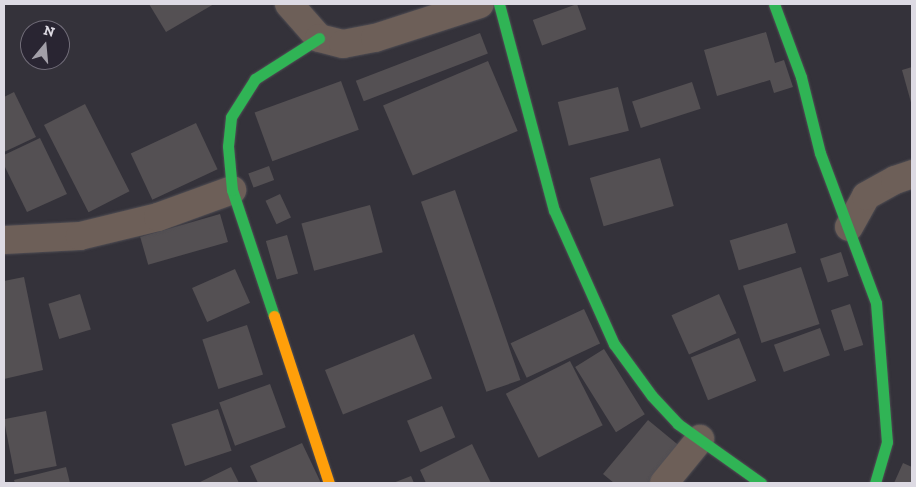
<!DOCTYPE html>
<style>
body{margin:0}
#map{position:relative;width:916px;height:487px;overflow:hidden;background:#34323a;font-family:"Zilla Slab",serif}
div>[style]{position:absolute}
.building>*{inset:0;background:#545053;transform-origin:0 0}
.roads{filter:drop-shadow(0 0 1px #504e54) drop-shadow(0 0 1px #504e54)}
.street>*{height:28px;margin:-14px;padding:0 14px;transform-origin:14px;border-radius:14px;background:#6d5f58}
.fast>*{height:11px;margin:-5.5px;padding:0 5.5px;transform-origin:5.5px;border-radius:5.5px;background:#30b455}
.slow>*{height:11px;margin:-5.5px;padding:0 5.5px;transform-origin:5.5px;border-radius:5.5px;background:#ff9f0a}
span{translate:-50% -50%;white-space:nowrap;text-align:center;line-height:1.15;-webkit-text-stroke:5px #292532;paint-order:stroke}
.frame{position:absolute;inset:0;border:5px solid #dddae3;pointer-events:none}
.north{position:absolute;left:20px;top:20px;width:50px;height:50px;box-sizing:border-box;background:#292532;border:1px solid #716d79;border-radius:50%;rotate:17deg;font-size:14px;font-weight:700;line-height:20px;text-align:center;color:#dddae3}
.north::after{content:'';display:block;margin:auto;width:18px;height:22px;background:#a29fa8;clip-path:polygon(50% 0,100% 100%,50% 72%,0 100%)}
</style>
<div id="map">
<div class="building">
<i style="clip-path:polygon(149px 4px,214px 4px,166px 32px)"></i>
<i style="left:577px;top:4px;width:27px;height:47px;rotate:70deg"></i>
<i style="clip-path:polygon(766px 32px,775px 63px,784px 60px,793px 87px,774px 93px,770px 80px,717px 96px,704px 50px)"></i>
<i style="left:480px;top:33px;width:22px;height:133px;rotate:69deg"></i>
<i style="left:488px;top:61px;width:76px;height:114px;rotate:67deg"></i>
<i style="clip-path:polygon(912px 67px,912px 106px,902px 70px)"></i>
<i style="left:341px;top:81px;width:52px;height:92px;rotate:70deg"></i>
<i style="left:692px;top:82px;width:28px;height:63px;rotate:72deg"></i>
<i style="left:618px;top:87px;width:45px;height:62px;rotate:76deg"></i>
<i style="clip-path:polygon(14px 92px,36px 137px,4px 152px,4px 97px)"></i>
<i style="left:85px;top:104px;width:98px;height:46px;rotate:63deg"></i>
<i style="left:196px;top:123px;width:51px;height:72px;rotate:65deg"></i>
<i style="clip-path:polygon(40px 138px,67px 194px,27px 212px,4px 165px,4px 155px)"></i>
<i style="left:660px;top:158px;width:50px;height:73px;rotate:74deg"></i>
<i style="left:269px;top:166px;width:15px;height:22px;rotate:70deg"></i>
<i style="left:455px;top:190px;width:201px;height:36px;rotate:71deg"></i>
<i style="left:280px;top:194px;width:26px;height:16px;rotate:65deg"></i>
<i style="left:370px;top:205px;width:49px;height:71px;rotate:75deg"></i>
<i style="left:220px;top:214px;width:29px;height:83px;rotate:74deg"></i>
<i style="left:787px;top:223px;width:31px;height:60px;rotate:73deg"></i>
<i style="left:287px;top:235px;width:40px;height:22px;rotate:74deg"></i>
<i style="left:841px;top:252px;width:25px;height:22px;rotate:72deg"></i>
<i style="left:801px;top:267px;width:60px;height:61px;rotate:72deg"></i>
<i style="left:235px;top:269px;width:37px;height:47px;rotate:66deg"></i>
<i style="clip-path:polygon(24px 277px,43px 370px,4px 379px,4px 281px)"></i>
<i style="left:80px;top:294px;width:37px;height:33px;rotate:73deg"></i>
<i style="left:719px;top:294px;width:43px;height:52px;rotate:66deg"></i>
<i style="left:850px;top:304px;width:43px;height:20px;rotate:72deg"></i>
<i style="left:584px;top:309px;width:38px;height:81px;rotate:65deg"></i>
<i style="left:247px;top:325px;width:52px;height:47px;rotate:72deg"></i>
<i style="left:820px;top:328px;width:29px;height:49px;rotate:70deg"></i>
<i style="left:414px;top:334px;width:48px;height:96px;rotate:68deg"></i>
<i style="left:739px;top:338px;width:46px;height:52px;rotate:68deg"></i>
<i style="left:604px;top:349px;width:77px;height:34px;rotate:58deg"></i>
<i style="left:570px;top:361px;width:72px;height:72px;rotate:63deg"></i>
<i style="left:270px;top:384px;width:46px;height:54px;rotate:70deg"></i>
<i style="left:442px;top:406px;width:34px;height:38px;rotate:67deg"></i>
<i style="left:218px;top:409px;width:44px;height:49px;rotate:72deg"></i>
<i style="left:46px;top:411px;width:56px;height:43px;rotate:79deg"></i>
<i style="clip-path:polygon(648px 420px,682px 448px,653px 483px,614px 483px,603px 474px)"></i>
<i style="clip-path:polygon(302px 443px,321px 483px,258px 483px,250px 466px)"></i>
<i style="clip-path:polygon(472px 444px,491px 483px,426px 483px,420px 470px)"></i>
<i style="clip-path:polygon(903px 463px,912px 467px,912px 483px,894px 483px)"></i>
<i style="clip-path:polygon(66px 467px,70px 483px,15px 483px,14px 480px)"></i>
<i style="clip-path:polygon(231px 467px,239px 483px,198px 483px)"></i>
<i style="clip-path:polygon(411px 476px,414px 483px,393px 483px)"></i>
</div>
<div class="roads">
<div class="street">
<i style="left:289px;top:4px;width:45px;rotate:48.6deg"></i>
<i style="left:319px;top:38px;width:25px;rotate:14deg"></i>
<i style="left:343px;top:44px;width:33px;rotate:-11deg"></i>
<i style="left:375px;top:38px;width:110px;rotate:-17.9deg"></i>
<i style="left:849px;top:227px;width:35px;rotate:-61deg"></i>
<i style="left:866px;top:196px;width:33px;rotate:-29deg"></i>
<i style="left:895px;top:180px;width:18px;rotate:-19deg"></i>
<i style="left:4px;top:240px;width:76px;rotate:-3deg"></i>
<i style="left:80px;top:236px;width:80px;rotate:-13.7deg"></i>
<i style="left:158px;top:217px;width:79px;rotate:-20deg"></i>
<i style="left:664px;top:483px;width:57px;rotate:-50.7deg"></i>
</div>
<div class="fast">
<i style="left:499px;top:4px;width:213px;rotate:75.1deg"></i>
<i style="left:554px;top:210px;width:147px;rotate:65.9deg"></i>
<i style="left:614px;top:344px;width:64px;rotate:53.8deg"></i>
<i style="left:652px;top:396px;width:38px;rotate:47deg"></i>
<i style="left:678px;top:424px;width:102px;rotate:35.4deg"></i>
<i style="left:774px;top:4px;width:78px;rotate:69.7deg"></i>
<i style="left:801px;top:77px;width:78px;rotate:76deg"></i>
<i style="left:820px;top:153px;width:160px;rotate:69.5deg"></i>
<i style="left:876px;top:303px;width:139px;rotate:85.5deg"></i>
<i style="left:887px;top:442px;width:43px;rotate:106.3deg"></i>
<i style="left:274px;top:316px;width:133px;rotate:-108.4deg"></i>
<i style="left:232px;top:190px;width:44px;rotate:-95.2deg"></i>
<i style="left:228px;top:146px;width:29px;rotate:-84deg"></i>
<i style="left:231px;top:117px;width:45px;rotate:-57.7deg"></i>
<i style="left:255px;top:79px;width:76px;rotate:-32.6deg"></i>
</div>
<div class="slow">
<i style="left:274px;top:316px;width:176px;rotate:71.8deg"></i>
</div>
</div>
<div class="frame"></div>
<div class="north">N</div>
</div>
